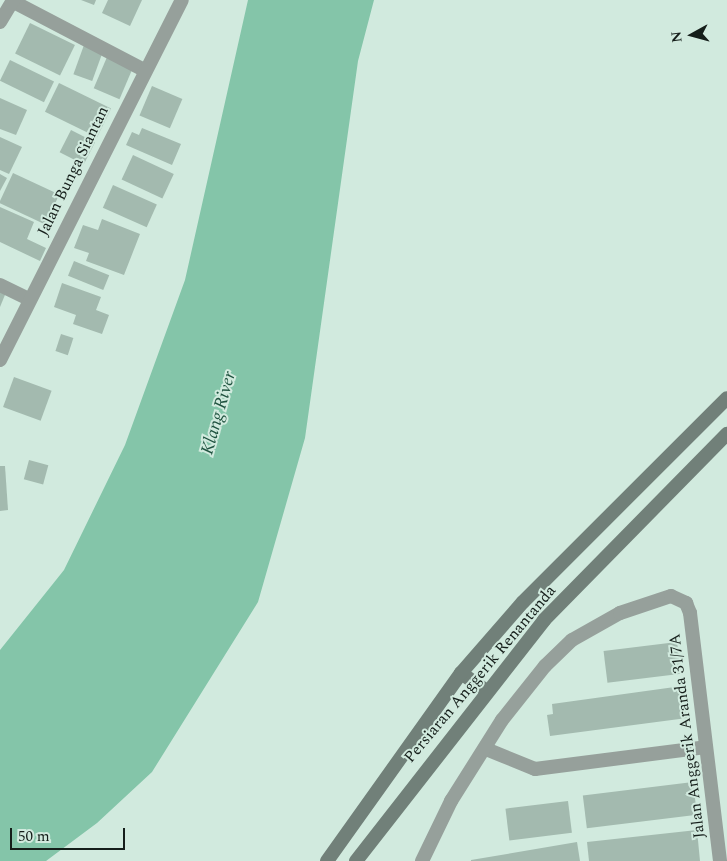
<!DOCTYPE html>
<style>
body{margin:0}
#map{position:relative;width:727px;height:861px;overflow:hidden;background:#d1eade;font-family:Spectral,serif}
div>[style]{position:absolute}
.water>*{inset:0;background:#84c5a9}
.building>*{inset:0;background:#a3baaf;transform-origin:0 0}
.minor>*{height:14px;margin:-7px;padding:0 7px;transform-origin:7px;border-radius:7px;background:#96a09b}
.secondary>*{height:14px;margin:-7px;padding:0 7px;transform-origin:7px;border-radius:7px;background:#718079}
span{translate:-50% -50%;white-space:nowrap;text-align:center;line-height:1.15;-webkit-text-stroke:4px #d1eade;paint-order:stroke}
.street-label{font-size:16px;color:#151e1a}
.water-label{font-size:18px;color:#1f523f;font-style:italic}
.north{position:absolute;left:667px;top:10px;width:50px;height:50px;-webkit-text-stroke:4px #d1eade;paint-order:stroke;rotate:263deg;font-size:14px;font-weight:700;line-height:20px;text-align:center;color:#151e1a}
.north::after{content:'';display:block;margin:auto;width:18px;height:22px;background:#151e1a;clip-path:polygon(50% 0,100% 100%,50% 72%,0 100%)}
.scale{position:absolute;left:10px;top:828px;width:115px;height:22px;box-sizing:border-box;border:2px solid #151e1a;border-top:0;padding-left:6px;font-size:15px;line-height:18px;white-space:nowrap;color:#151e1a;-webkit-text-stroke:4px #d1eade;paint-order:stroke}
</style>
<div id="map">
<div class="water">
<i style="clip-path:polygon(248px 0,374px 0,358px 61px,305px 438px,258px 602px,152px 772px,97px 823px,46px 861px,0 861px,0 650px,64px 570px,125px 445px,185px 280px)"></i>
</div>
<div class="building">
<i style="clip-path:polygon(81px 0,96px 0,94px 5px)"></i>
<i style="clip-path:polygon(108px 0,142px 0,130px 26px,102px 13px)"></i>
<i style="left:30px;top:23px;width:50px;height:34px;rotate:26deg"></i>
<i style="left:84px;top:45px;width:20px;height:31px;rotate:20deg"></i>
<i style="left:107px;top:57px;width:28px;height:34px;rotate:23deg"></i>
<i style="left:10px;top:60px;width:49px;height:23px;rotate:26deg"></i>
<i style="left:59px;top:83px;width:58px;height:32px;rotate:26deg"></i>
<i style="left:152px;top:86px;width:33px;height:32px;rotate:23deg"></i>
<i style="clip-path:polygon(0 98px,27px 110px,16px 135px,0 129px)"></i>
<i style="clip-path:polygon(142px 128px,181px 144px,172px 165px,126px 145px,132px 132px,139px 135px)"></i>
<i style="left:71px;top:130px;width:27px;height:25px;rotate:27deg"></i>
<i style="clip-path:polygon(0 137px,22px 147px,9px 174px,0 170px)"></i>
<i style="left:133px;top:155px;width:45px;height:27px;rotate:25deg"></i>
<i style="left:13px;top:173px;width:51px;height:33px;rotate:25deg"></i>
<i style="clip-path:polygon(0 174px,7px 178px,0 191px)"></i>
<i style="left:113px;top:185px;width:48px;height:25px;rotate:24deg"></i>
<i style="clip-path:polygon(0 207px,34px 222px,27px 239px,46px 248px,40px 261px,0 242px)"></i>
<i style="clip-path:polygon(102px 219px,140px 234px,124px 275px,86px 261px,89px 253px,74px 248px,83px 225px,98px 230px)"></i>
<i style="left:74px;top:261px;width:38px;height:16px;rotate:22deg"></i>
<i style="clip-path:polygon(62px 283px,101px 297px,96px 310px,109px 315px,102px 334px,73px 324px,76px 315px,54px 307px)"></i>
<i style="clip-path:polygon(0 287px,7px 290px,0 307px)"></i>
<i style="left:61px;top:334px;width:13px;height:18px;rotate:18deg"></i>
<i style="left:14px;top:377px;width:40px;height:32px;rotate:20deg"></i>
<i style="left:29px;top:460px;width:20px;height:20px;rotate:15deg"></i>
<i style="clip-path:polygon(0 466px,5px 466px,8px 510px,0 511px)"></i>
<i style="left:677px;top:642px;width:32px;height:74px;rotate:83deg"></i>
<i style="clip-path:polygon(682px 686px,687px 718px,550px 736px,547px 715px,553px 714px,552px 704px)"></i>
<i style="left:693px;top:782px;width:33px;height:111px;rotate:83deg"></i>
<i style="left:568px;top:801px;width:32px;height:63px;rotate:83deg"></i>
<i style="clip-path:polygon(697px 830px,700px 861px,589px 861px,587px 842px)"></i>
<i style="clip-path:polygon(577px 842px,580px 861px,471px 861px,471px 860px)"></i>
</div>
<div class="minor">
<i style="left:12px;top:1px;width:149px;rotate:27.6deg"></i>
<i style="left:0;top:22px;width:26px;rotate:-59deg"></i>
<i style="left:0;top:285px;width:32px;rotate:26deg"></i>
<i style="left:0;top:360px;width:403px;rotate:-63.2deg"></i>
<i style="left:486px;top:749px;width:53px;rotate:22.2deg"></i>
<i style="left:535px;top:769px;width:172px;rotate:-7.3deg"></i>
<i style="left:422px;top:861px;width:67px;rotate:-64.2deg"></i>
<i style="left:451px;top:801px;width:96px;rotate:-57.8deg"></i>
<i style="left:502px;top:720px;width:69px;rotate:-51.5deg"></i>
<i style="left:545px;top:666px;width:37px;rotate:-44deg"></i>
<i style="left:572px;top:640px;width:55px;rotate:-29.4deg"></i>
<i style="left:620px;top:613px;width:54px;rotate:-18.4deg"></i>
<i style="left:671px;top:596px;width:17px;rotate:25deg"></i>
<i style="left:686px;top:603px;width:11px;rotate:68deg"></i>
<i style="left:690px;top:613px;width:250px;rotate:83.1deg"></i>
</div>
<div class="secondary">
<i style="left:461px;top:673px;width:29px;rotate:35deg"></i>
<i style="left:327px;top:861px;width:231px;rotate:-54.5deg"></i>
<i style="left:461px;top:673px;width:94px;rotate:-48.9deg"></i>
<i style="left:523px;top:602px;width:288px;rotate:-45deg"></i>
<i style="left:356px;top:861px;width:306px;rotate:-52deg"></i>
<i style="left:544px;top:620px;width:261px;rotate:-45.5deg"></i>
</div>
<div class="street-label">
<span style="left:73px;top:171px;rotate:-64deg">Jalan Bunga Siantan</span>
<span style="left:480px;top:674px;rotate:-50deg">Persiaran Anggerik Renantanda</span>
<span style="left:687px;top:736px;rotate:-97deg">Jalan Anggerik Aranda 31/7A</span>
</div>
<div class="water-label">
<span style="left:219px;top:413px;rotate:-74deg">Klang River</span>
</div>
<div class="north">N</div>
<div class="scale">50 m</div>
</div>
